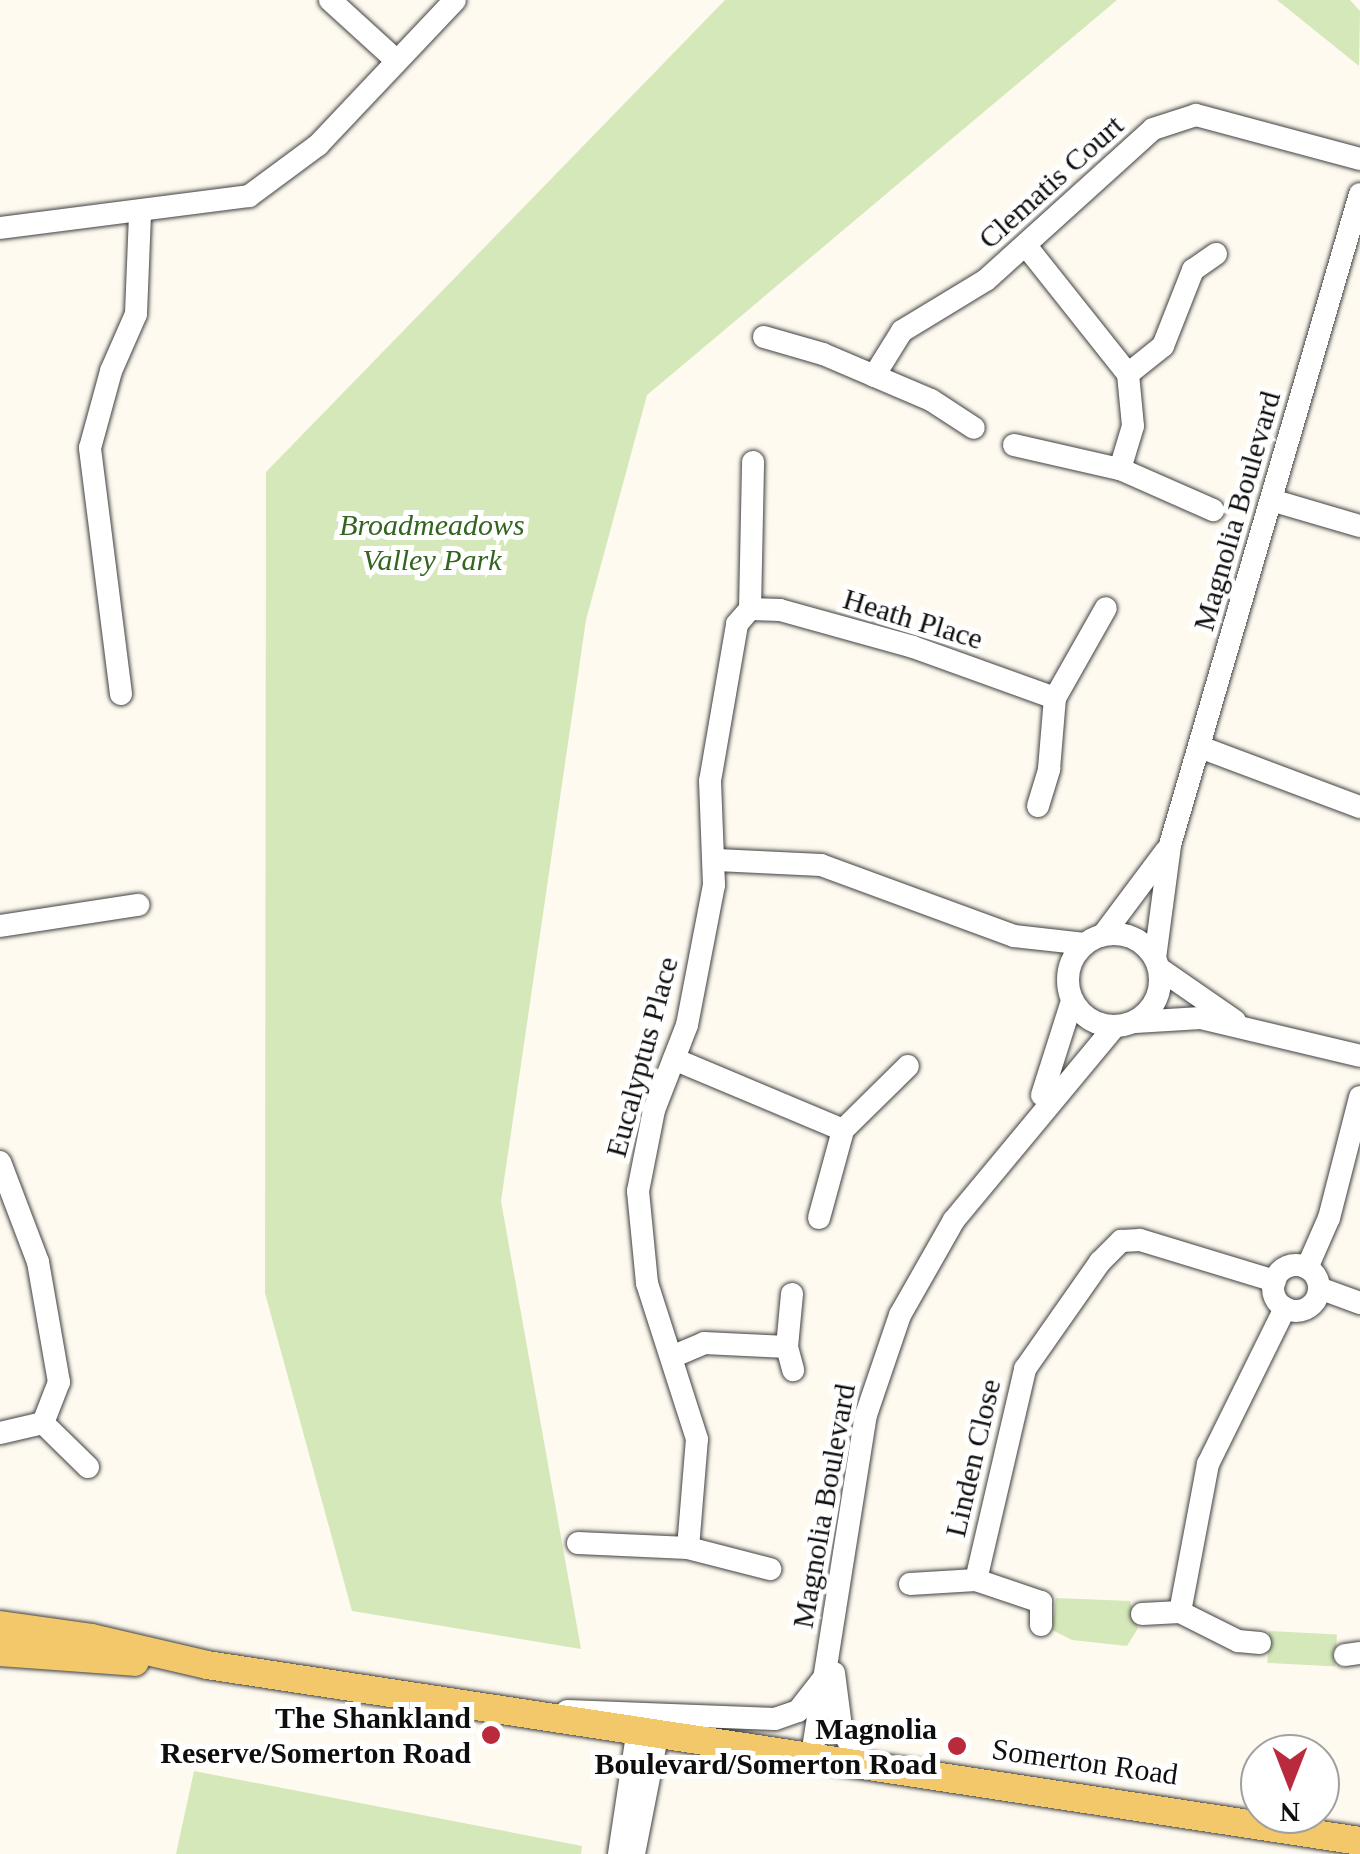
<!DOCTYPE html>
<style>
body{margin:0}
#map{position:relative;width:1360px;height:1854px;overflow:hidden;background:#fefaf0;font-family:Georgia,serif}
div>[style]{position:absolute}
.green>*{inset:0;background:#d5e8ba;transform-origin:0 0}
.roads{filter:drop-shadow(0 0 2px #414141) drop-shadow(0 0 2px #414141)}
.minor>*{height:22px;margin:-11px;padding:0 11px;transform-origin:11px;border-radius:11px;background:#fff}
.minor>.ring{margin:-11px;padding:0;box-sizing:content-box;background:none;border:22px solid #fff;border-radius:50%}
.major>*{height:28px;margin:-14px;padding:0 14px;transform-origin:14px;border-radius:14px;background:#f3c86b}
.dots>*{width:28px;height:28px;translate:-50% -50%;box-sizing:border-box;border:5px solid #fff;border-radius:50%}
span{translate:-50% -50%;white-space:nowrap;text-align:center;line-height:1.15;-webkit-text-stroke:10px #fff;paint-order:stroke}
.street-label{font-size:30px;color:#0e0e0e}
.park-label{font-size:30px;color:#336420;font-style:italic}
.poi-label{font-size:30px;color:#0e0e0e;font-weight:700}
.right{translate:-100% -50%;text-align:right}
.north{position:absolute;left:1240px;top:1734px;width:100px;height:100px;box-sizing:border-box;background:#fff;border:2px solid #9f9f9f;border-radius:50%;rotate:180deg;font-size:28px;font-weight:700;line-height:40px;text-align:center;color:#0e0e0e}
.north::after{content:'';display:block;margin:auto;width:35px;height:45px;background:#b92b3c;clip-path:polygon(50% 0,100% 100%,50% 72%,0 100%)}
</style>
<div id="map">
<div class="green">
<i style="clip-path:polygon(725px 0,1117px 0,647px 395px,586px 620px,501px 1201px,581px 1649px,352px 1611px,265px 1293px,266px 472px)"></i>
<i style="clip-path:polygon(1277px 0,1350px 0,1360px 11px,1359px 66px)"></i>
<i style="clip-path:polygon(1056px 1598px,1130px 1601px,1138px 1628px,1127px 1646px,1072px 1640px,1052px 1630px)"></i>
<i style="left:1269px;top:1631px;width:68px;height:32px;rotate:3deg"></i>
<i style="clip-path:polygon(194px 1771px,582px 1846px,581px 1854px,176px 1854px)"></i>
</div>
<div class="roads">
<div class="minor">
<i style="left:330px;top:0;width:89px;rotate:42.3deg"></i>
<i style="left:0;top:228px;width:251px;rotate:-7.3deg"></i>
<i style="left:249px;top:196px;width:86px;rotate:-36.5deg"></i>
<i style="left:318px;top:145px;width:199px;rotate:-46.6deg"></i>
<i style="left:1027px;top:247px;width:162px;rotate:51.5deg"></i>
<i style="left:1128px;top:374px;width:52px;rotate:84.5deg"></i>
<i style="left:1133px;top:426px;width:45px;rotate:106.8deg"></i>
<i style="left:764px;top:337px;width:61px;rotate:16.1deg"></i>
<i style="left:823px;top:354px;width:117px;rotate:23.1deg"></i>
<i style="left:931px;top:400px;width:51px;rotate:33.1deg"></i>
<i style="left:1128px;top:374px;width:45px;rotate:-38.7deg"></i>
<i style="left:1163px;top:346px;width:82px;rotate:-68.5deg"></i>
<i style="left:1193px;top:270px;width:28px;rotate:-35deg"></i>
<i style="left:874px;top:376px;width:53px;rotate:-58.1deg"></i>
<i style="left:902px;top:331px;width:98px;rotate:-31.3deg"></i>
<i style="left:986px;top:280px;width:225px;rotate:-42.1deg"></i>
<i style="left:1153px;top:129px;width:45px;rotate:-18deg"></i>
<i style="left:1196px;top:115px;width:170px;rotate:15deg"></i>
<i style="left:1014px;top:445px;width:109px;rotate:12.8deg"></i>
<i style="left:1120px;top:469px;width:102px;rotate:23.8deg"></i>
<i style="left:1271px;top:500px;width:93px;rotate:16.3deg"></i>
<i style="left:750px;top:609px;width:30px;rotate:2deg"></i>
<i style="left:780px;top:610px;width:138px;rotate:15.5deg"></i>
<i style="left:913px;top:647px;width:151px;rotate:19.8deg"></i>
<i style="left:121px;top:694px;width:248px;rotate:-97.2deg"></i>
<i style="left:90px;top:448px;width:80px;rotate:-74.7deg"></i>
<i style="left:111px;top:371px;width:62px;rotate:-66.3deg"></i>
<i style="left:136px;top:314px;width:101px;rotate:-87.7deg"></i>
<i style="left:1200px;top:747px;width:171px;rotate:20.6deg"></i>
<i style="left:1038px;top:806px;width:39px;rotate:-73deg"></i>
<i style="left:1049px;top:769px;width:71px;rotate:-85.2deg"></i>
<i style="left:1055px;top:698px;width:103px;rotate:-60.5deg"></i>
<i style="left:717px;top:860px;width:104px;rotate:2.8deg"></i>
<i style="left:821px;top:865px;width:206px;rotate:20.2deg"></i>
<i style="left:1014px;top:936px;width:71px;rotate:6.4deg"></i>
<i style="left:0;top:926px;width:140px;rotate:-8.7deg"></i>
<i class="ring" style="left:1068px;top:934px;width:70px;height:70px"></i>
<i style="left:1103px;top:935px;width:104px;rotate:-53.2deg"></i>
<i style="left:1155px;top:958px;width:114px;rotate:-82.4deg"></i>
<i style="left:1170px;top:845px;width:678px;rotate:-73.73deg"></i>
<i style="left:1160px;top:969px;width:91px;rotate:34.7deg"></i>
<i style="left:1135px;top:1022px;width:66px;rotate:-3.5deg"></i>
<i style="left:1201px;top:1018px;width:163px;rotate:13.4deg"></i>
<i style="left:674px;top:1059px;width:183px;rotate:22.8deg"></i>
<i style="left:1042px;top:1095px;width:99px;rotate:-72.3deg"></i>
<i style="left:0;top:1162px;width:107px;rotate:69.2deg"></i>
<i style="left:38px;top:1262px;width:122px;rotate:80.1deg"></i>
<i style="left:59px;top:1382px;width:44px;rotate:111.3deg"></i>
<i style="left:43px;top:1423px;width:44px;rotate:166.9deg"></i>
<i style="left:819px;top:1218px;width:91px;rotate:-74.7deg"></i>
<i style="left:843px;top:1130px;width:91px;rotate:-44.6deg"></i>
<i class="ring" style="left:1273px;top:1265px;width:24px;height:24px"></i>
<i style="left:1307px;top:1268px;width:55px;rotate:-66.3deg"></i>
<i style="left:1329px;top:1218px;width:125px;rotate:-75.6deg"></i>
<i style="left:1319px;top:1288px;width:44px;rotate:20.1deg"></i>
<i style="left:792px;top:1294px;width:53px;rotate:95.4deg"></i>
<i style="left:787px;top:1347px;width:24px;rotate:75deg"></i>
<i style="left:674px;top:1356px;width:33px;rotate:-23deg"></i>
<i style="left:704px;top:1343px;width:83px;rotate:2.8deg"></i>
<i style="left:43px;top:1423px;width:63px;rotate:44.4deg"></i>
<i style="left:578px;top:1543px;width:110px;rotate:2.6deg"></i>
<i style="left:688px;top:1548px;width:85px;rotate:14.4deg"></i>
<i style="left:688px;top:1548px;width:109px;rotate:-85.3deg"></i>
<i style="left:697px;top:1439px;width:164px;rotate:-107.8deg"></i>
<i style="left:647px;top:1283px;width:92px;rotate:-95.6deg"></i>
<i style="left:638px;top:1191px;width:83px;rotate:-78.8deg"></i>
<i style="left:654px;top:1110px;width:91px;rotate:-68.8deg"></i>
<i style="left:687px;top:1025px;width:143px;rotate:-79.1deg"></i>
<i style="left:714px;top:885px;width:104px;rotate:-92.2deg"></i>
<i style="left:710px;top:781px;width:159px;rotate:-80.2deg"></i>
<i style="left:737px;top:624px;width:20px;rotate:-49deg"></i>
<i style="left:750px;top:609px;width:147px;rotate:-88.8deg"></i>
<i style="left:976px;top:1580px;width:217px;rotate:-76.9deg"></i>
<i style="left:1025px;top:1369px;width:131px;rotate:-55deg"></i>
<i style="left:1100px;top:1262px;width:30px;rotate:-45deg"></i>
<i style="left:1121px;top:1241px;width:19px;rotate:-3deg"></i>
<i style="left:1140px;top:1240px;width:141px;rotate:16.9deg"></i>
<i style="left:910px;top:1584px;width:66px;rotate:-3.5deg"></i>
<i style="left:976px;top:1580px;width:69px;rotate:18.7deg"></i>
<i style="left:1041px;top:1602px;width:23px;rotate:90deg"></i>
<i style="left:1180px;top:1612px;width:151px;rotate:-79.3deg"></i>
<i style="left:1208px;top:1464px;width:174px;rotate:-63.7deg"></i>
<i style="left:1142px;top:1614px;width:38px;rotate:-3deg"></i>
<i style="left:1180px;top:1612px;width:65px;rotate:26.6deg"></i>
<i style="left:1238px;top:1641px;width:22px;rotate:5deg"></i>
<i style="left:1345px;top:1655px;width:15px;rotate:-8deg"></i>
<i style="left:834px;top:1673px;width:54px;rotate:82.6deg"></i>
<i style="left:841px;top:1727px;width:39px;rotate:63deg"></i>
<i style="left:567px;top:1711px;width:208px;rotate:2.2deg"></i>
<i style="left:775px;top:1719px;width:24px;rotate:-19deg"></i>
<i style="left:798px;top:1711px;width:39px;rotate:-52deg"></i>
<i style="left:812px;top:1755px;width:344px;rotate:-81deg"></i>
<i style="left:866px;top:1415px;width:106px;rotate:-71.2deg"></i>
<i style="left:900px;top:1315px;width:109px;rotate:-60.4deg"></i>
<i style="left:954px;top:1220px;width:251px;rotate:-50.3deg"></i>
<i style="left:619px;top:1854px;width:126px;rotate:-81.4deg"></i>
<i style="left:634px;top:1854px;width:124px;rotate:-78.9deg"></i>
</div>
<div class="major">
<i style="left:0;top:1625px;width:92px;rotate:8.1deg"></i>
<i style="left:91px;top:1638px;width:119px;rotate:13.1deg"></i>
<i style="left:207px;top:1665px;width:1166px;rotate:8.68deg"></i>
<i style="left:0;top:1652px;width:135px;rotate:4.2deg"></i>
</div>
</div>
<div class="dots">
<i style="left:491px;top:1735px;background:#b92b3c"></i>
<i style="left:957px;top:1746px;background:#b92b3c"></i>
</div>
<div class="street-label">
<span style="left:1051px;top:182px;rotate:-42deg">Clematis Court</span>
<span style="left:1237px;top:511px;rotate:-74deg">Magnolia Boulevard</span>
<span style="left:913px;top:619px;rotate:17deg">Heath Place</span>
<span style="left:642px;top:1057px;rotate:-75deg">Eucalyptus Place</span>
<span style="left:973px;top:1458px;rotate:-77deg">Linden Close</span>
<span style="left:824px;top:1506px;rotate:-80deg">Magnolia Boulevard</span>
<span style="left:1085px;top:1762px;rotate:8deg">Somerton Road</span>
</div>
<div class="park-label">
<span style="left:432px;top:542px">Broadmeadows<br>Valley Park</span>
</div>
<div class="poi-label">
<span class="right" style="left:471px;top:1735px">The Shankland<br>Reserve/Somerton Road</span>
<span class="right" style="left:937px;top:1746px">Magnolia<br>Boulevard/Somerton Road</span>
</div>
<div class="north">N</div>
</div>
